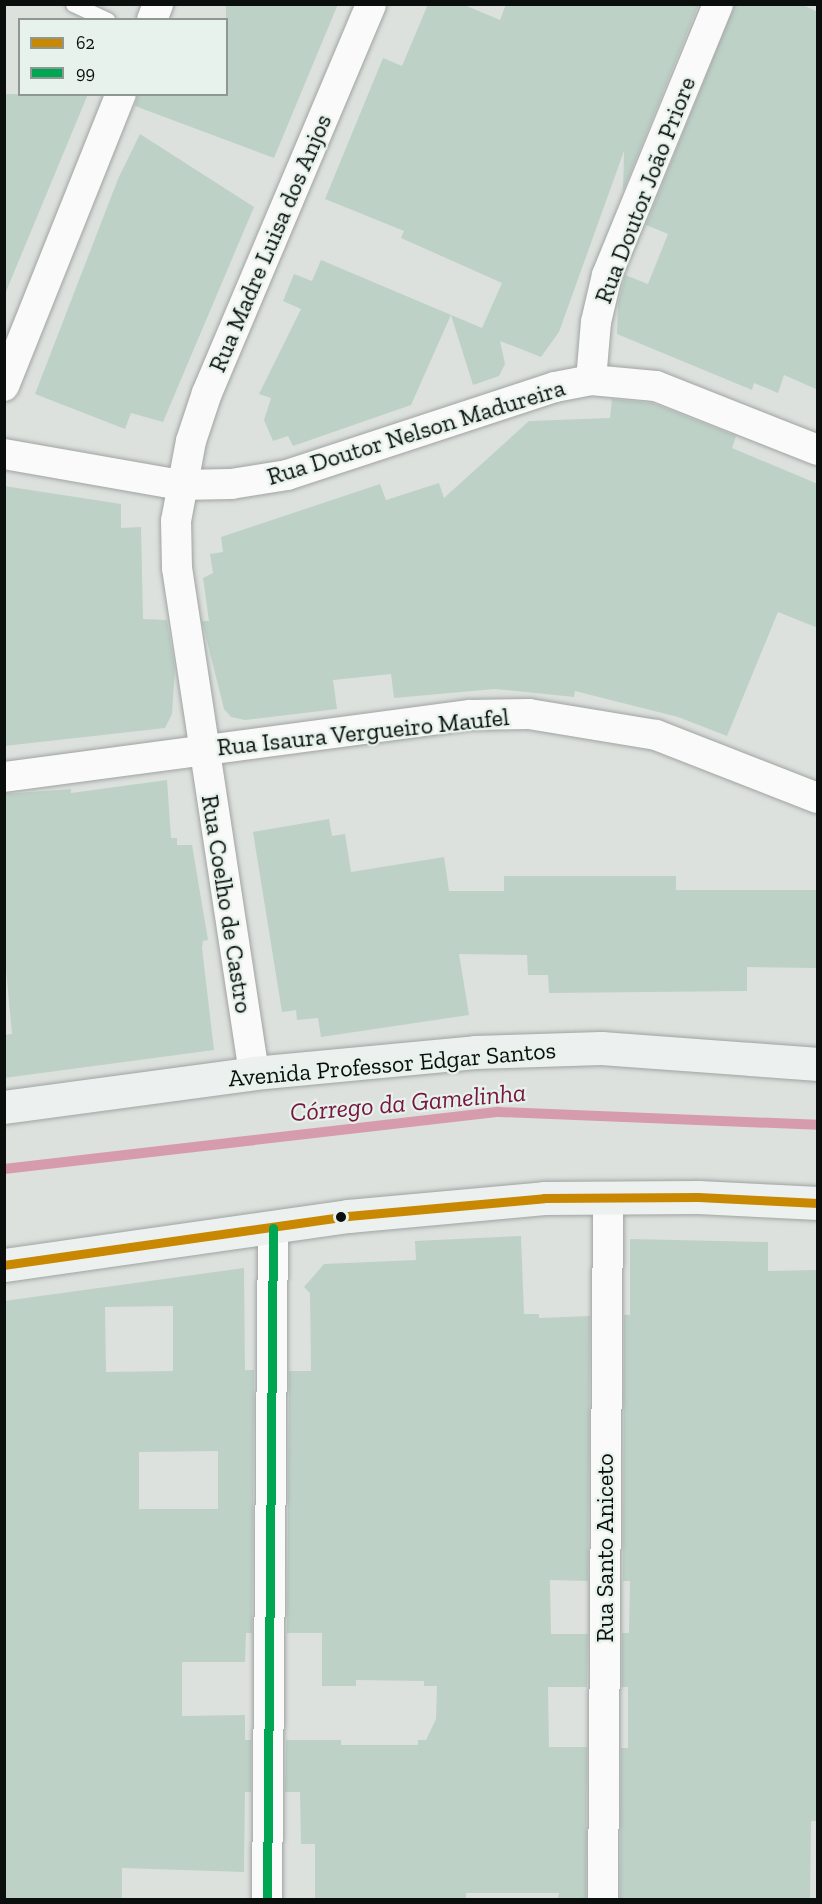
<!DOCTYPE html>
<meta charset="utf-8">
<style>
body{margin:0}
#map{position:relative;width:822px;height:1904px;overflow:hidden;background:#dce1de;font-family:"Zilla Slab",serif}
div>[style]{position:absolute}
.stream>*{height:10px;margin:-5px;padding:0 5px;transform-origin:5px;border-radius:5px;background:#d69cae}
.building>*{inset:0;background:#bdd1c7}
.roads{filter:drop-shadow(0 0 2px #a0a4a2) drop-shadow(0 0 2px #a0a4a2)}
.lane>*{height:15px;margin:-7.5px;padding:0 7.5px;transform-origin:7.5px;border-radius:7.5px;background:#fafafa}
.street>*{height:30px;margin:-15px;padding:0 15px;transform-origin:15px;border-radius:15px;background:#fafafa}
.secondary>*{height:33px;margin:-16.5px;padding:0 16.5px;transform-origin:16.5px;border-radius:16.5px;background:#ecf1ef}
.bus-1>*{height:9px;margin:-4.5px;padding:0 4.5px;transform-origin:4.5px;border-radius:4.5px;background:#c88802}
.bus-2>*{height:9px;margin:-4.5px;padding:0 4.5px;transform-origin:4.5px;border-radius:4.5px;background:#00a651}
.dots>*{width:16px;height:16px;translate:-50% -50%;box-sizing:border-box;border:3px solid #e6f2eb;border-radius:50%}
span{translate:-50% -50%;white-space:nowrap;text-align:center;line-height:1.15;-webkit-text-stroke:4.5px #e6f2eb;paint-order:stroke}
.street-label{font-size:24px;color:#0a0e0c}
.water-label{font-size:26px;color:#791541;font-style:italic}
.frame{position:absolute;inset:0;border:6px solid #0a0e0c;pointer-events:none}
.legend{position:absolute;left:18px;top:18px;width:210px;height:78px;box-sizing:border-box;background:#e6f2eb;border:2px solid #8e9792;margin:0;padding:8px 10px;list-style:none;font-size:18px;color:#0a0e0c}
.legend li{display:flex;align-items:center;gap:12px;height:30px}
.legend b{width:30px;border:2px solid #8e9792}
</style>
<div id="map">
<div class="stream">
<i style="left:4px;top:1169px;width:498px;rotate:-6.6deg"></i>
<i style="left:499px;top:1112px;width:319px;rotate:2.3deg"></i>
</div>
<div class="building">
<i style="clip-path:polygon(226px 4px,338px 4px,274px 158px,135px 106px,138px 94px,226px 94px)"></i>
<i style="clip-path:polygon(428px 4px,462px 4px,500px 20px,506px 4px,699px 4px,623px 191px,624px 151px,559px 332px,541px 357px,500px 341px,505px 364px,499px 376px,473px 385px,451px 315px,411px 405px,293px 446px,288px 436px,273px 441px,264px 420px,271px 398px,259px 394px,301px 309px,283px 301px,294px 274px,312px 281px,321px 260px,482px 328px,502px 283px,401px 238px,404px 231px,325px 199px,383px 58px,402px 66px)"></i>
<i style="clip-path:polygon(735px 4px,801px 4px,818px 12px,818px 390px,784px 375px,778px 393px,754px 383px,752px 390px,617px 334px,618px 304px,625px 275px,648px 284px,668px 234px,646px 225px)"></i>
<i style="clip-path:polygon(4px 94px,88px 94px,5px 294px,4px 294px)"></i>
<i style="clip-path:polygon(140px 134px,254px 207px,163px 422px,131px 413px,125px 429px,35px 394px,118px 179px)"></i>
<i style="clip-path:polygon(612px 399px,652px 403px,736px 436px,732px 448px,818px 484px,818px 628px,778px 612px,727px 736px,678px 717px,575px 691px,574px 697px,495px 689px,394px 698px,391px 674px,333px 680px,337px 709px,245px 720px,231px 717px,224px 709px,202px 621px,209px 621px,203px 578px,213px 573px,210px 554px,223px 552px,221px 537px,380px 484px,386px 500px,439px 483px,444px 498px,529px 421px,610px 418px)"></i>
<i style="clip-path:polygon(4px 486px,121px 504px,121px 528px,141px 527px,143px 619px,167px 620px,175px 669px,172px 714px,165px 728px,4px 746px)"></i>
<i style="clip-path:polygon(167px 780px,171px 838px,177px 838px,177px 845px,192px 845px,208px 940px,203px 941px,202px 948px,214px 1050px,4px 1078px,4px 1035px,12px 1034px,4px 948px,4px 794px,71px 789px,71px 793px)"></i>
<i style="clip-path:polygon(329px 819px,332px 836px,345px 834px,351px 872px,444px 857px,449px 891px,504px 891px,504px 876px,676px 876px,676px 890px,818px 890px,818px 968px,747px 967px,747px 991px,549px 993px,548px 975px,528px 975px,527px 955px,459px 954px,469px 1015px,321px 1037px,318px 1018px,297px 1020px,296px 1010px,282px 1012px,253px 832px)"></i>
<i style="clip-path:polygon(521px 1236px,524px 1314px,539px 1314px,539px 1318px,590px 1316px,588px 1581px,550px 1580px,551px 1634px,588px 1634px,587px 1687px,548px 1687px,549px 1747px,587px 1747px,586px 1899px,558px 1898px,559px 1893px,466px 1893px,466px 1899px,315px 1899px,315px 1844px,301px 1844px,300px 1792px,285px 1792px,286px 1740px,341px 1740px,341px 1745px,418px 1745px,418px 1740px,426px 1740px,436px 1719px,437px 1686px,424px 1686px,424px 1681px,356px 1680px,356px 1686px,322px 1686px,322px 1633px,287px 1633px,289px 1371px,311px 1371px,310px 1293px,304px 1287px,324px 1264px,416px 1260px,415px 1241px)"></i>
<i style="clip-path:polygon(630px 1239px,768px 1242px,768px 1271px,818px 1270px,818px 1821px,811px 1821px,810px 1899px,620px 1899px,621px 1748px,628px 1748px,628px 1687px,622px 1687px,622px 1633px,629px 1633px,630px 1581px,623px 1581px,624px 1315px,630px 1315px)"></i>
<i style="clip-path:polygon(evenodd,244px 1268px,245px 1370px,254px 1370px,252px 1633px,246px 1633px,245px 1662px,182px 1662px,182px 1716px,245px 1715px,245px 1740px,251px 1740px,251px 1792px,245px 1792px,244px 1872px,122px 1868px,122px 1899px,4px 1899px,4px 1301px,244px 1268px,173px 1306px,173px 1371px,106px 1372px,105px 1307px,173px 1306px,244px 1268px,218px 1451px,218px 1509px,139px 1509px,139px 1452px,218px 1451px)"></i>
</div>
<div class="roads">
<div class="lane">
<i style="left:73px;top:4px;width:38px;rotate:25deg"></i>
</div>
<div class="street">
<i style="left:152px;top:20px;width:17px;rotate:-69deg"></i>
<i style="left:591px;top:380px;width:58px;rotate:-85.1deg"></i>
<i style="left:596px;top:322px;width:48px;rotate:-76.8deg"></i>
<i style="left:607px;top:275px;width:293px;rotate:-67.7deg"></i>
<i style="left:4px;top:386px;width:315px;rotate:-68.2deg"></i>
<i style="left:4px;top:454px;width:179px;rotate:10deg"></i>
<i style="left:180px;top:485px;width:51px;rotate:-1.1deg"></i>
<i style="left:231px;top:484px;width:57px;rotate:-9.1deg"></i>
<i style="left:287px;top:475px;width:282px;rotate:-18.2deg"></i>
<i style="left:555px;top:387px;width:37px;rotate:-11deg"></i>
<i style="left:591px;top:380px;width:65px;rotate:5.3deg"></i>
<i style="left:656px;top:386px;width:174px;rotate:21.6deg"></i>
<i style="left:4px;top:777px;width:470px;rotate:-7.6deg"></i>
<i style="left:470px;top:715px;width:59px;rotate:-1deg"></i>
<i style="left:529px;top:714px;width:129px;rotate:9.4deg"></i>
<i style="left:656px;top:735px;width:174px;rotate:21.3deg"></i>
<i style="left:254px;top:1073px;width:511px;rotate:-98.67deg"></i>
<i style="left:177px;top:568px;width:47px;rotate:-91.2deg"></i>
<i style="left:176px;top:521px;width:81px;rotate:-79.4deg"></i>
<i style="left:191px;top:441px;width:51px;rotate:-71.6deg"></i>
<i style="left:207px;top:393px;width:422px;rotate:-67.1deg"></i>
<i style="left:267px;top:1900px;width:672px;rotate:-89.49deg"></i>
<i style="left:603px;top:1900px;width:703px;rotate:-89.59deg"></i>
</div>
<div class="secondary">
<i style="left:4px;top:1107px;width:252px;rotate:-7.7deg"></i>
<i style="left:254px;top:1073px;width:222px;rotate:-5.4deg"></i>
<i style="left:475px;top:1052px;width:126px;rotate:-1.8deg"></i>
<i style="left:601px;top:1048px;width:218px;rotate:4.2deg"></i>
<i style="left:4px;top:1265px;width:347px;rotate:-8.1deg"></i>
<i style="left:348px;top:1216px;width:197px;rotate:-5.2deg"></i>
<i style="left:544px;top:1198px;width:154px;rotate:-0.4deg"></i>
<i style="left:698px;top:1197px;width:120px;rotate:2.9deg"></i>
</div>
</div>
<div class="bus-1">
<i style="left:4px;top:1265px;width:347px;rotate:-8.1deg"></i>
<i style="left:348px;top:1216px;width:197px;rotate:-5.2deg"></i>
<i style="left:544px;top:1198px;width:154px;rotate:-0.4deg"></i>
<i style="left:698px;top:1197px;width:120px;rotate:2.9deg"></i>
</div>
<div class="bus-2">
<i style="left:267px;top:1900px;width:672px;rotate:-89.49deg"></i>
</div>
<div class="dots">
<i style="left:341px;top:1217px;background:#0a0e0c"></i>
</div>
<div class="street-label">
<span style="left:645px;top:190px;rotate:-69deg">Rua Doutor João Priore</span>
<span style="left:270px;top:243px;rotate:-67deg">Rua Madre Luisa dos Anjos</span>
<span style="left:416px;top:432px;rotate:-17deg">Rua Doutor Nelson Madureira</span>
<span style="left:363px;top:732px;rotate:-6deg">Rua Isaura Vergueiro Maufel</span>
<span style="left:227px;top:904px;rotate:81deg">Rua Coelho de Castro</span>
<span style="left:392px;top:1064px;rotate:-5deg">Avenida Professor Edgar Santos</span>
<span style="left:605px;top:1548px;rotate:-90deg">Rua Santo Aniceto</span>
</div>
<div class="water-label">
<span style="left:408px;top:1103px;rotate:-5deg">Córrego da Gamelinha</span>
</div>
<div class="frame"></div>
<ul class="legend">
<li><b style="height:8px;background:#c88802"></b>62</li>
<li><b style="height:8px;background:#00a651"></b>99</li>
</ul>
</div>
